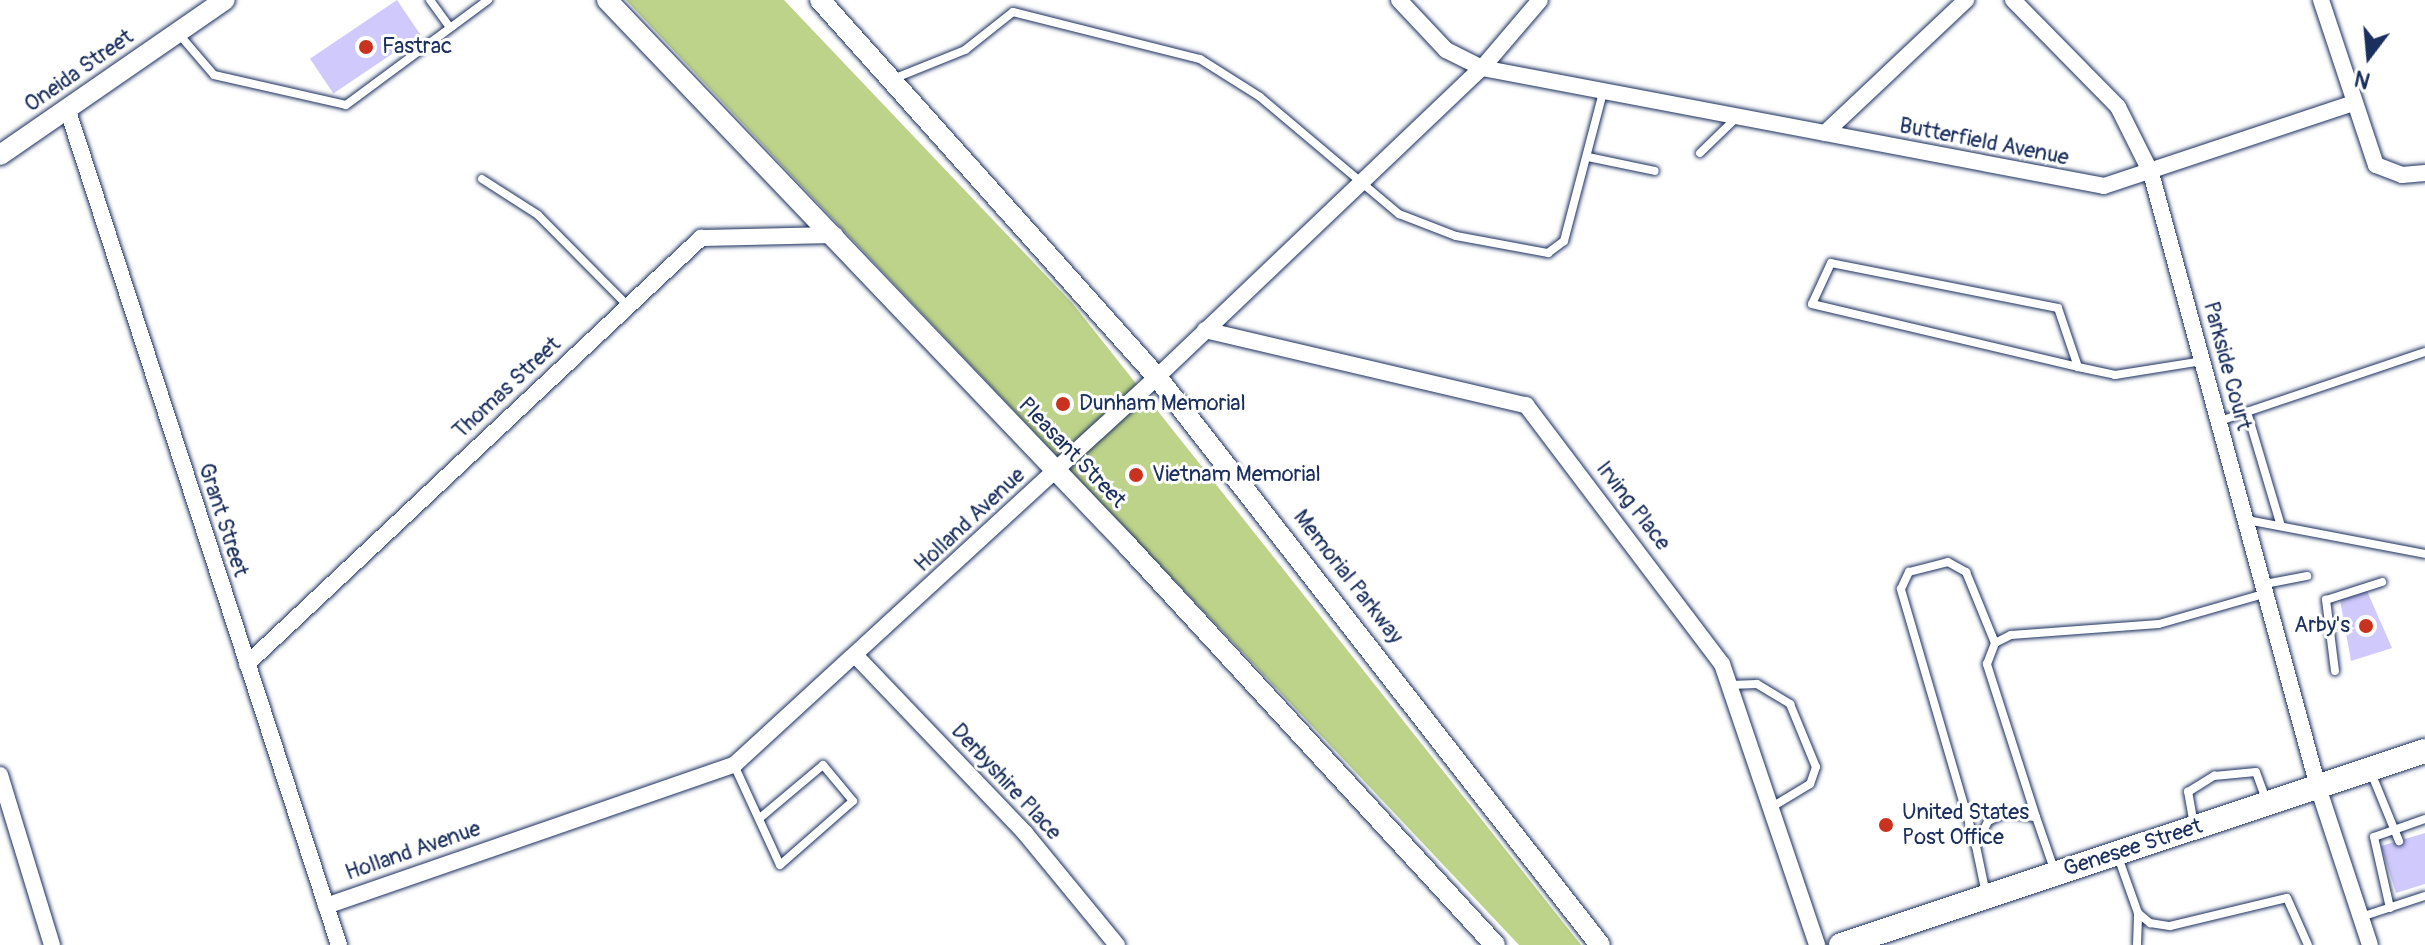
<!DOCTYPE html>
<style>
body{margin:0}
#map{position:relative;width:2425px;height:945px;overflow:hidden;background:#fff;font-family:Pangolin,sans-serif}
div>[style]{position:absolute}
.green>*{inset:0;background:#bdd389}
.building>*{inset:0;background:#d0c9fb;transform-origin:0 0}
.roads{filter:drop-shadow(0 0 2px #1b2f5e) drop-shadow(0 0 2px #1b2f5e)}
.service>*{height:8px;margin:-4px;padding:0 4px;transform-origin:4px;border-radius:4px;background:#fff}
.minor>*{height:16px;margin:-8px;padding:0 8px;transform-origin:8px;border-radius:8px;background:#fff}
.tertiary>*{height:20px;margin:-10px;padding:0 10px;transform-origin:10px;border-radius:10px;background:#fff}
.secondary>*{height:24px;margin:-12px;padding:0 12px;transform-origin:12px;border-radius:12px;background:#fff}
.dots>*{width:22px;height:22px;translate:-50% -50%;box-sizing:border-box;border:4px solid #fff;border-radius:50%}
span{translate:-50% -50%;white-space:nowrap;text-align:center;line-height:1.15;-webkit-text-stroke:6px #fff;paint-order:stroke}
.poi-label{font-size:22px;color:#1b2f5e}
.left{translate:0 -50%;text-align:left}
.right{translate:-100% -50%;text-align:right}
.street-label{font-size:22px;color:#1b2f5e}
.north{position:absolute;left:2329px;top:16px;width:80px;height:80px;-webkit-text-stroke:6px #fff;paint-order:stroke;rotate:196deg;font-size:22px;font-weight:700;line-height:32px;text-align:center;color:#1b2f5e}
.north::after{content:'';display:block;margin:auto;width:28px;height:36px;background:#1b2f5e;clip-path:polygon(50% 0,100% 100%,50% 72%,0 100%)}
</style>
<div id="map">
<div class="green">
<i style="clip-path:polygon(626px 0,784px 0,1073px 304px,1581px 945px,1519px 945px)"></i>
</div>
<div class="building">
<i style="left:397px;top:0;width:42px;height:105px;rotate:56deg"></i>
<i style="clip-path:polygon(2367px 591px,2392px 648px,2351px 661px,2340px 600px)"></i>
<i style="clip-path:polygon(2425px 833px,2425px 884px,2396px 893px,2381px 846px)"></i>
</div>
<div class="roads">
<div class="service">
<i style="left:430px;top:0;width:34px;rotate:54deg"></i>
<i style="left:178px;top:33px;width:55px;rotate:49.4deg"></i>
<i style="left:214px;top:75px;width:135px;rotate:12.8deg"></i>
<i style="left:346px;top:105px;width:177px;rotate:-36.5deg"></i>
<i style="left:893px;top:79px;width:78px;rotate:-21.9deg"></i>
<i style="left:965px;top:50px;width:61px;rotate:-38.4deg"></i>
<i style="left:1013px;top:12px;width:193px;rotate:14.1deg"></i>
<i style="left:1200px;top:59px;width:71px;rotate:32.3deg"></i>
<i style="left:1260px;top:97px;width:182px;rotate:40.1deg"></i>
<i style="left:1399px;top:214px;width:61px;rotate:21.1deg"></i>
<i style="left:1456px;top:236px;width:94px;rotate:10.5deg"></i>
<i style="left:1548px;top:253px;width:20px;rotate:-37deg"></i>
<i style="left:1564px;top:241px;width:154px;rotate:-75.3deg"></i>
<i style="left:1700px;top:153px;width:53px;rotate:-44.2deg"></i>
<i style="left:1588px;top:157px;width:68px;rotate:11.8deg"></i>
<i style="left:482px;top:179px;width:67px;rotate:32.7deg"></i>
<i style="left:538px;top:215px;width:127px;rotate:45.3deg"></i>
<i style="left:2078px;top:367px;width:62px;rotate:-108.7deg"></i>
<i style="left:2058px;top:308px;width:231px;rotate:-168.8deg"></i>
<i style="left:1831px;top:263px;width:45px;rotate:114.9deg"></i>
<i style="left:1812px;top:304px;width:273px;rotate:13.3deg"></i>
<i style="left:2078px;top:367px;width:38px;rotate:12deg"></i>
<i style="left:2115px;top:375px;width:88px;rotate:-9.1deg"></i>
<i style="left:2247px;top:412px;width:116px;rotate:73.4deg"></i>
<i style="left:2220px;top:421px;width:216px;rotate:-18.6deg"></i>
<i style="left:2247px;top:520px;width:181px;rotate:10.8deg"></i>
<i style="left:2265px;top:584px;width:43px;rotate:-10.8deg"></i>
<i style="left:2335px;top:671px;width:72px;rotate:-97.2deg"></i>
<i style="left:2326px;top:600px;width:59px;rotate:-17.8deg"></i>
<i style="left:1730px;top:685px;width:27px;rotate:-2deg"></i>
<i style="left:1757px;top:684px;width:39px;rotate:31deg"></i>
<i style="left:1790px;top:704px;width:68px;rotate:67.6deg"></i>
<i style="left:1816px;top:767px;width:18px;rotate:109deg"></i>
<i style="left:1810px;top:784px;width:44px;rotate:148.8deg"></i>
<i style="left:734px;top:765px;width:110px;rotate:65.3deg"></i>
<i style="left:780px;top:865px;width:97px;rotate:-41.2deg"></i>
<i style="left:853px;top:801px;width:47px;rotate:-129.8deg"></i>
<i style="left:823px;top:765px;width:81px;rotate:140deg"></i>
<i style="left:2370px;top:770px;width:77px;rotate:67.8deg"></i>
<i style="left:2036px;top:817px;width:161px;rotate:-107.8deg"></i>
<i style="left:1987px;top:664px;width:22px;rotate:-69deg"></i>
<i style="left:1995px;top:643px;width:18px;rotate:-27deg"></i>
<i style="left:2011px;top:635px;width:148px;rotate:-4.3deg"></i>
<i style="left:2159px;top:624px;width:112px;rotate:-16deg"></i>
<i style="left:2194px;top:825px;width:34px;rotate:-100deg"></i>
<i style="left:2188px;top:792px;width:31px;rotate:-32deg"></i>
<i style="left:2214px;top:776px;width:42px;rotate:-5.4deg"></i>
<i style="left:2256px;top:772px;width:29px;rotate:70deg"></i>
<i style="left:1976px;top:846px;width:268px;rotate:-106.3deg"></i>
<i style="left:1901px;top:589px;width:19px;rotate:-65deg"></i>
<i style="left:1909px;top:572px;width:40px;rotate:-14.4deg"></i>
<i style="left:1948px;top:562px;width:21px;rotate:29deg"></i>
<i style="left:1966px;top:572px;width:77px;rotate:67.8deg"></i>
<i style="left:2117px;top:854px;width:63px;rotate:70.4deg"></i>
<i style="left:2138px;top:913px;width:16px;rotate:40deg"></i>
<i style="left:2150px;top:923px;width:20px;rotate:9deg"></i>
<i style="left:2170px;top:926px;width:120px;rotate:-13.5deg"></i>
<i style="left:2287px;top:898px;width:51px;rotate:65.9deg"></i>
<i style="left:1986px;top:894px;width:49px;rotate:-101.8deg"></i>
<i style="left:1976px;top:846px;width:28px;rotate:-64deg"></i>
<i style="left:1988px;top:821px;width:20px;rotate:-24deg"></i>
<i style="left:2006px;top:813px;width:30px;rotate:8deg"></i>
<i style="left:2036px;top:817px;width:55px;rotate:70.9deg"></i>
<i style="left:2390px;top:908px;width:73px;rotate:-102.7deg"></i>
<i style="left:2374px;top:837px;width:54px;rotate:-19.4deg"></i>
<i style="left:2361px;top:917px;width:67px;rotate:-18.2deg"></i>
<i style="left:2137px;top:945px;width:32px;rotate:-88deg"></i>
</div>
<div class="minor">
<i style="left:1399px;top:0;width:69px;rotate:46.8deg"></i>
<i style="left:1446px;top:50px;width:40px;rotate:26.6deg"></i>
<i style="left:1482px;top:68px;width:633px;rotate:10.74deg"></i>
<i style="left:2104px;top:186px;width:263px;rotate:-18.4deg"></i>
<i style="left:2013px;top:0;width:150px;rotate:45.5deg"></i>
<i style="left:2118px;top:107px;width:74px;rotate:63.4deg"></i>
<i style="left:2151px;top:173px;width:636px;rotate:74.78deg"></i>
<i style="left:2318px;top:787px;width:166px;rotate:71.8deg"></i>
<i style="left:2321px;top:0;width:174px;rotate:71.6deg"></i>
<i style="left:2376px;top:165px;width:28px;rotate:21deg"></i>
<i style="left:2402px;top:175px;width:23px;rotate:-5deg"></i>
<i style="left:67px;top:108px;width:880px;rotate:72deg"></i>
<i style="left:1825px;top:133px;width:194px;rotate:-43.3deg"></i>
<i style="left:1205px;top:330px;width:330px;rotate:13.2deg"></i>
<i style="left:1526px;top:405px;width:325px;rotate:52.9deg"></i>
<i style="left:1722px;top:664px;width:297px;rotate:71.3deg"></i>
<i style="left:856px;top:656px;width:245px;rotate:46.3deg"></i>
<i style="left:1025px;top:833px;width:145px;rotate:50.6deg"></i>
<i style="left:247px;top:664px;width:623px;rotate:-43.18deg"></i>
<i style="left:701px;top:238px;width:134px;rotate:-1.3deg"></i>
<i style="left:0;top:775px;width:178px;rotate:73deg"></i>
<i style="left:326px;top:906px;width:432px;rotate:-19.1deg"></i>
<i style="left:734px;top:765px;width:574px;rotate:-42.53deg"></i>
<i style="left:1157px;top:377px;width:448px;rotate:-43.6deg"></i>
<i style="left:1482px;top:68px;width:89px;rotate:-49.5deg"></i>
</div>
<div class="tertiary">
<i style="left:607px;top:0;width:755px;rotate:46.34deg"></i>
<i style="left:1128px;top:546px;width:542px;rotate:47.39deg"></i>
<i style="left:820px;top:0;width:506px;rotate:48.21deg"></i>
<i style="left:1157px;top:377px;width:720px;rotate:52.05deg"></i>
<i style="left:0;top:155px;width:273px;rotate:-34.6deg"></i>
</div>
<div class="secondary">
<i style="left:1841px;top:945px;width:615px;rotate:-18.38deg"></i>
</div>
</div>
<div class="dots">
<i style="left:366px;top:47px;background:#c8321e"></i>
<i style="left:1063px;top:404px;background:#c8321e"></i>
<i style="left:1136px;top:475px;background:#c8321e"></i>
<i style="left:2366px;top:626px;background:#c8321e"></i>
<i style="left:1886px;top:825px;background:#c8321e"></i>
</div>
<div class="poi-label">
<span class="left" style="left:382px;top:47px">Fastrac</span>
<span class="left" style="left:1079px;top:404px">Dunham Memorial</span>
<span class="left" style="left:1152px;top:475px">Vietnam Memorial</span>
<span class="right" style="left:2350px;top:626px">Arby's</span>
<span class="left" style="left:1902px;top:825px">United States<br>Post Office</span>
</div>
<div class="street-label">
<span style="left:79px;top:71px;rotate:-35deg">Oneida Street</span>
<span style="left:1984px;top:142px;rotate:11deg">Butterfield Avenue</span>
<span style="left:2227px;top:366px;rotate:75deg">Parkside Court</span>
<span style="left:507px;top:388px;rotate:-43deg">Thomas Street</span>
<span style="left:1072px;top:453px;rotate:46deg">Pleasant Street</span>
<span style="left:1633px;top:506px;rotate:52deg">Irving Place</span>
<span style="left:223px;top:520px;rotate:72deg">Grant Street</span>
<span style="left:970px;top:520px;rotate:-43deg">Holland Avenue</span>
<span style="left:1348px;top:577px;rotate:52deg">Memorial Parkway</span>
<span style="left:1006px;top:782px;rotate:47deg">Derbyshire Place</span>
<span style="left:2133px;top:848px;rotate:-18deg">Genesee Street</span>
<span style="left:413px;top:851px;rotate:-19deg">Holland Avenue</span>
</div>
<div class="north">N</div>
</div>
